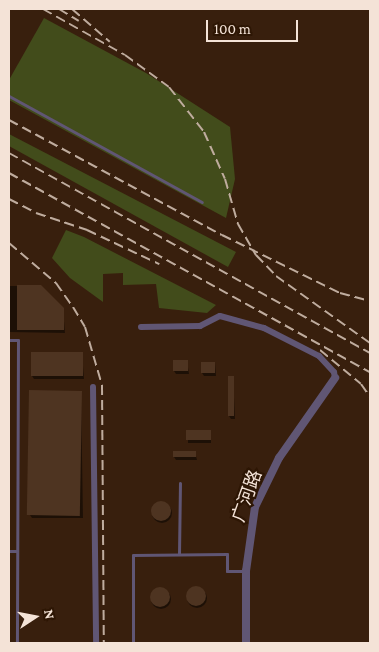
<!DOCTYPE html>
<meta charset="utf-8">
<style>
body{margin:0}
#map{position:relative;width:379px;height:652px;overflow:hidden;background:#381f0d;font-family:"Crimson Pro","Noto Sans SC",serif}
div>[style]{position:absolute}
.green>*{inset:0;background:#424c1b}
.shadow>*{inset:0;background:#0007;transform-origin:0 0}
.round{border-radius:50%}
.building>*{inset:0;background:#4e3421;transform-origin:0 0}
.service>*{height:3px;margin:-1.5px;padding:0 1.5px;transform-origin:1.5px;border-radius:1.5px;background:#605674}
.minor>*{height:6px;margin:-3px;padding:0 3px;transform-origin:3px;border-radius:3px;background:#605674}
.tertiary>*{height:8px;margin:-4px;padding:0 4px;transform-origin:4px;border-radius:4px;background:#605674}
.rail>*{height:2px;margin-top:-1px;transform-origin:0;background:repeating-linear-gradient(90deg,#bfac9e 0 10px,transparent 0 15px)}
span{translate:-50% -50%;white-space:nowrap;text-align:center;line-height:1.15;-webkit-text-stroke:4.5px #2d1604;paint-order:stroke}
.street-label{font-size:18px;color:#f4e3d7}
.frame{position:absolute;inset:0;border:10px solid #f4e3d7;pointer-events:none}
.north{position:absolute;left:10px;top:592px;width:50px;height:50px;-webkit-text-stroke:4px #2d1604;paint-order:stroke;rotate:79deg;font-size:14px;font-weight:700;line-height:20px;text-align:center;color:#f4e3d7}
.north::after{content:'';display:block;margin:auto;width:18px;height:22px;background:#f4e3d7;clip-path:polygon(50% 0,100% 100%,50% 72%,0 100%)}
.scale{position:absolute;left:206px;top:20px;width:92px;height:22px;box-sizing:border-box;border:2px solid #f4e3d7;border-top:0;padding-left:6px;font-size:15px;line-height:18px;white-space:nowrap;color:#f4e3d7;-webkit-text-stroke:4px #2d1604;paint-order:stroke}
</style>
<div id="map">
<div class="green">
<i style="clip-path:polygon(44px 18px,146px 73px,230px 127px,235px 179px,226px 218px,9px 100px,9px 80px)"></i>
<i style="clip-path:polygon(9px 134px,236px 252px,228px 267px,9px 146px)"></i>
<i style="clip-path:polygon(66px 230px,84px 237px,216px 305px,207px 313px,159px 308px,156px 284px,123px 285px,123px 273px,103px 274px,103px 302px,70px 278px,52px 258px)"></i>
</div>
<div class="shadow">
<i style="clip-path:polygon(9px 273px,9px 286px,40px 286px,63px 309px,65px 333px,9px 332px)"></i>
<i style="clip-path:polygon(82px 353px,84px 379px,34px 379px,32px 376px)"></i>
<i style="clip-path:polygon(187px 361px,189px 374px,176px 374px,174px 371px)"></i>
<i style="clip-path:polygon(215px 363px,216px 376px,204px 376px,202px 373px)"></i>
<i style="clip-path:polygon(233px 377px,235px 419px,231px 419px,229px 416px)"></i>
<i style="clip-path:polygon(81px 392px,83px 518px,32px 518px,30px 515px)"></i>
<i style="left:188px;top:431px;width:23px;height:12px"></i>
<i style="clip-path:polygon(195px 452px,197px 460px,176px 460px,174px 457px)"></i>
<i class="round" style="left:152px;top:503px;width:20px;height:20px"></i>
<i class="round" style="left:187px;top:588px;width:20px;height:20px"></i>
<i class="round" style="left:151px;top:589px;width:20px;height:20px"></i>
</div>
<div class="building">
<i style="clip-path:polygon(17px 285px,41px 285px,64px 308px,64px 330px,17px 330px)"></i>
<i style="left:31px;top:352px;width:52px;height:24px"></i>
<i style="left:173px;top:360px;width:15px;height:11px"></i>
<i style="left:201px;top:362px;width:14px;height:11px"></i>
<i style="left:228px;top:376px;width:6px;height:40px"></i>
<i style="left:29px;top:390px;width:53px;height:125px;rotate:1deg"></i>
<i style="left:186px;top:430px;width:25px;height:10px"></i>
<i style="left:173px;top:451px;width:23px;height:6px"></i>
<i class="round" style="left:151px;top:501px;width:20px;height:20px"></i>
<i class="round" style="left:186px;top:586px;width:20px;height:20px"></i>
<i class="round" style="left:150px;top:587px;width:20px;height:20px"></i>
</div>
<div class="service">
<i style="left:9px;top:96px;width:220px;rotate:28.8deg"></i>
<i style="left:9px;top:340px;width:9px"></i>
<i style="left:18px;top:340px;width:303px;rotate:90.2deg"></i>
<i style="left:9px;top:551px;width:8px"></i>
<i style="left:179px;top:554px;width:71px;rotate:-89.2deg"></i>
<i style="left:133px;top:643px;width:88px;rotate:-90deg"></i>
<i style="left:133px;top:555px;width:94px;rotate:-0.6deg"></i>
<i style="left:227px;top:554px;width:17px;rotate:90deg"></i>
<i style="left:227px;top:571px;width:18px"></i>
</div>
<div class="minor">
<i style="left:141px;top:327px;width:59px;rotate:-1deg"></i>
<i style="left:200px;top:326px;width:22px;rotate:-27deg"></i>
<i style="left:220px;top:316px;width:46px;rotate:15.3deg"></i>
<i style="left:264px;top:328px;width:62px;rotate:27deg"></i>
<i style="left:319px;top:356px;width:22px;rotate:47deg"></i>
<i style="left:334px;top:372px;width:6px;rotate:81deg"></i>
<i style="left:93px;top:387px;width:256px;rotate:89.3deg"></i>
</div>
<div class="tertiary">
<i style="left:246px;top:643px;width:72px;rotate:-90deg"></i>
<i style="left:246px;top:571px;width:65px;rotate:-82deg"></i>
<i style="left:255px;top:507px;width:55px;rotate:-63.9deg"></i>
<i style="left:279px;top:458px;width:98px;rotate:-55deg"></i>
</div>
<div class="rail">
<i style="left:43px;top:9px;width:94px;rotate:29.3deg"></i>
<i style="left:125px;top:55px;width:54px;rotate:36deg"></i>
<i style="left:169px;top:87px;width:57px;rotate:52.1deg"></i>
<i style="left:204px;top:132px;width:51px;rotate:65.9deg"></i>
<i style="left:225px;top:179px;width:47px;rotate:73.9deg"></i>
<i style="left:238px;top:224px;width:36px;rotate:60deg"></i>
<i style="left:256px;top:255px;width:29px;rotate:46deg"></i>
<i style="left:276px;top:276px;width:115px;rotate:35.5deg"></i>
<i style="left:59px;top:9px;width:23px;rotate:31deg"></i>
<i style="left:72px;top:9px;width:50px;rotate:41deg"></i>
<i style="left:9px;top:120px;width:242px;rotate:28.4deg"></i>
<i style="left:222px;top:235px;width:131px;rotate:26.2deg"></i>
<i style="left:340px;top:293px;width:31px;rotate:15deg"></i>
<i style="left:9px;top:153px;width:413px;rotate:29deg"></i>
<i style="left:9px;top:173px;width:412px;rotate:28.9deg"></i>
<i style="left:9px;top:199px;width:30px;rotate:27deg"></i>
<i style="left:36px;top:213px;width:54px;rotate:18.4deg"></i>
<i style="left:87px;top:230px;width:80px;rotate:25.3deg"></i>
<i style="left:9px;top:243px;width:62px;rotate:40.4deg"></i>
<i style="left:56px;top:283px;width:29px;rotate:55deg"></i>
<i style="left:73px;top:307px;width:23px;rotate:59deg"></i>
<i style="left:85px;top:327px;width:60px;rotate:73.7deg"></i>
<i style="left:102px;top:385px;width:258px;rotate:89.6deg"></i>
<i style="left:320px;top:350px;width:53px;rotate:39.7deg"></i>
<i style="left:361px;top:384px;width:16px;rotate:55deg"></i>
</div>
<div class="street-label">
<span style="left:247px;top:496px;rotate:-70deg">广河路</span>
</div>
<div class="frame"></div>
<div class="north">N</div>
<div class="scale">100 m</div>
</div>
